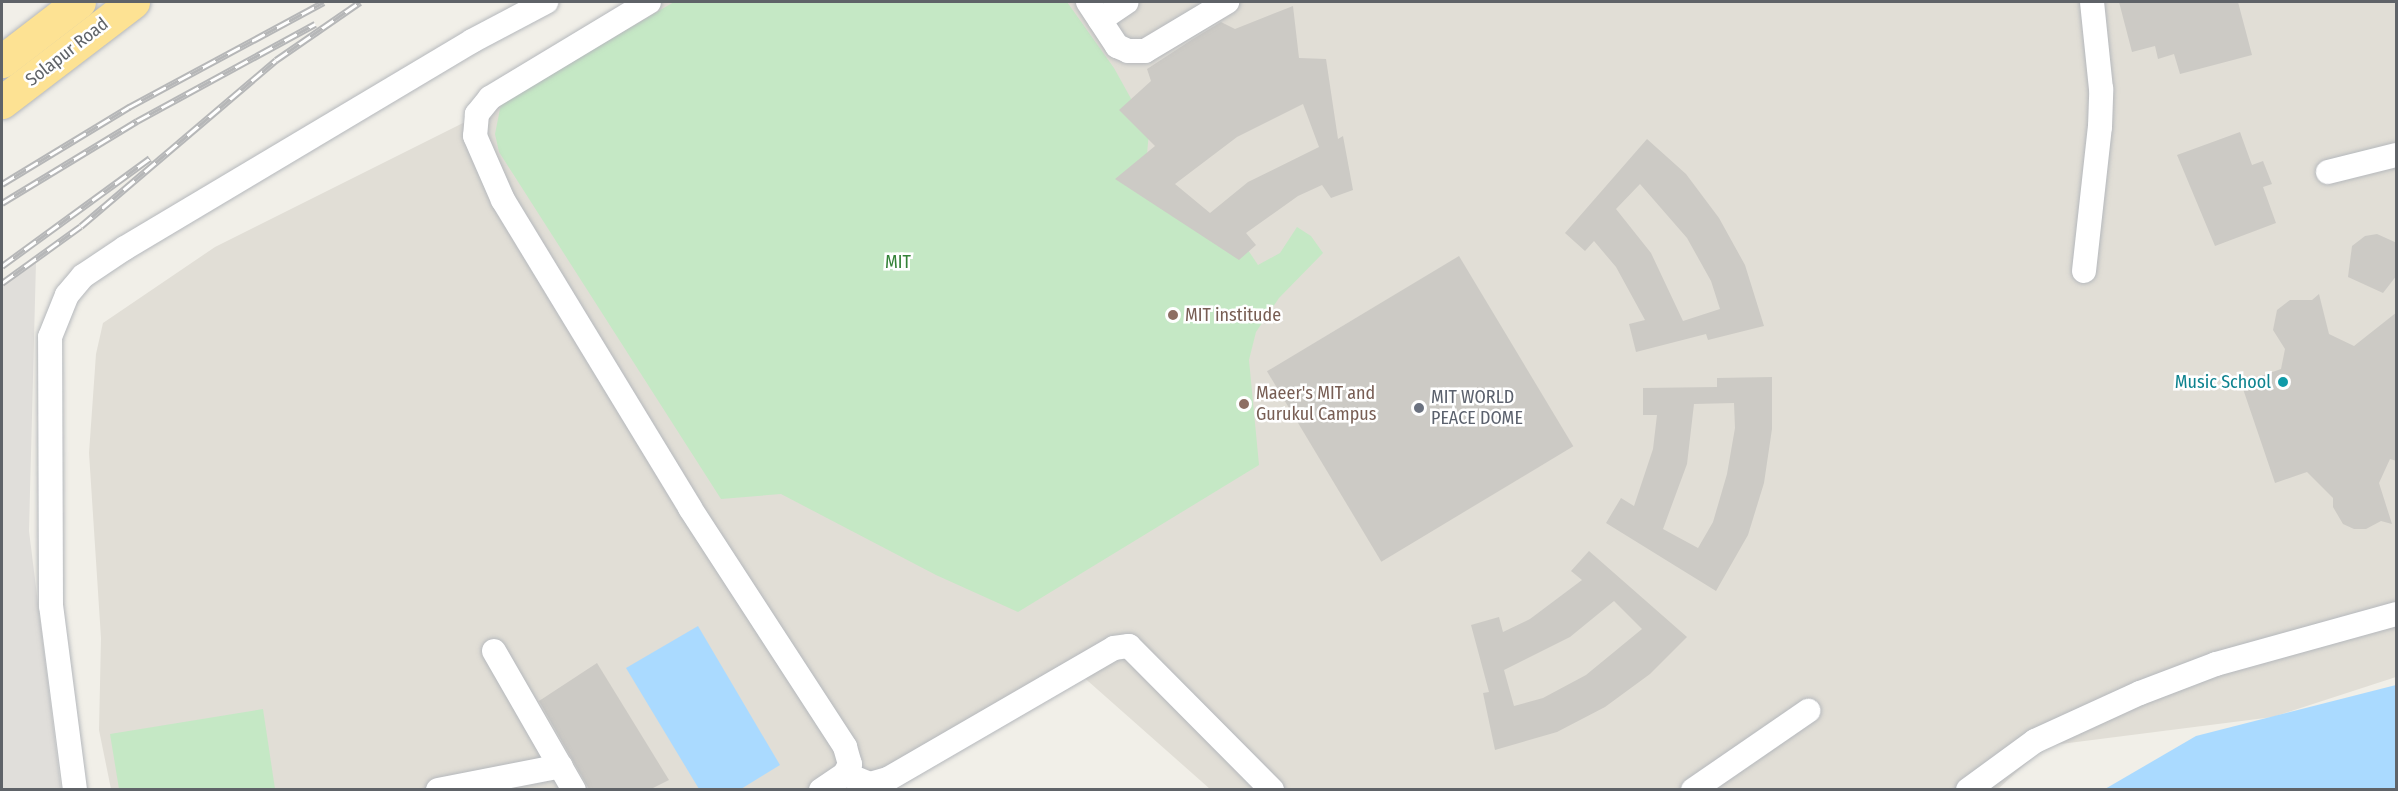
<!DOCTYPE html>
<style>
body{margin:0}
#map{position:relative;width:2398px;height:791px;overflow:hidden;background:#f1efe8;font-family:"Fira Sans Condensed",sans-serif}
div>[style]{position:absolute}
.industrial>*{inset:0;background:#e0deda}
.education>*{inset:0;background:#e1ded6}
.green>*{inset:0;background:#c5e8c5}
.water>*{inset:0;background:#aadaff}
.building>*{inset:0;background:#cccac5;transform-origin:0 0}
.roads{filter:drop-shadow(0 0 2px #b5b8bc) drop-shadow(0 0 2px #b5b8bc)}
.minor>*{height:24px;margin:-12px;padding:0 12px;transform-origin:12px;border-radius:12px;background:#fff}
.highway>*{height:33px;margin:-16.5px;padding:0 16.5px;transform-origin:16.5px;border-radius:16.5px;background:#fde293}
.rail>*{height:7px;margin-top:-3.5px;transform-origin:0;background:repeating-linear-gradient(90deg,#fff 0 14px,#b6b7b8 0 28px);box-sizing:border-box;border-block:2px solid #b6b7b8}
.dots>*{width:16px;height:16px;translate:-50% -50%;box-sizing:border-box;border:3px solid #fff;border-radius:50%}
span{translate:-50% -50%;white-space:nowrap;text-align:center;line-height:1.15;-webkit-text-stroke:5px #fff;paint-order:stroke}
.street-label{font-size:18px;color:#5f6368}
.park-label{font-size:18px;color:#348238}
.education-label{font-size:18px;color:#785e54}
.left{translate:0 -50%;text-align:left}
.culture-label{font-size:18px;color:#0d838f}
.right{translate:-100% -50%;text-align:right}
.worship-label{font-size:18px;color:#5b616d}
.frame{position:absolute;inset:0;border:3px solid #5f6368;pointer-events:none}
</style>
<div id="map">
<div class="industrial">
<i style="clip-path:polygon(36px 262px,29px 531px,61px 789px,2px 789px,2px 285px)"></i>
</div>
<div class="education">
<i style="clip-path:polygon(663px 2px,2396px 2px,2396px 677px,2273px 717px,2045px 746px,1998px 789px,1210px 789px,1071px 666px,875px 789px,111px 789px,99px 730px,101px 638px,89px 453px,96px 354px,103px 323px,215px 247px,501px 104px)"></i>
</div>
<div class="green">
<i style="clip-path:polygon(674px 2px,1067px 2px,1114px 68px,1149px 131px,1145px 179px,1246px 247px,1258px 265px,1280px 253px,1297px 227px,1311px 236px,1323px 253px,1279px 298px,1256px 332px,1249px 360px,1259px 465px,1018px 612px,936px 575px,781px 494px,721px 499px,499px 152px,495px 134px,501px 104px)"></i>
<i style="clip-path:polygon(263px 709px,275px 789px,119px 789px,110px 734px)"></i>
</div>
<div class="water">
<i style="clip-path:polygon(698px 626px,780px 765px,741px 789px,699px 789px,626px 668px)"></i>
<i style="clip-path:polygon(2396px 685px,2396px 789px,2105px 789px,2196px 736px)"></i>
</div>
<div class="building">
<i style="clip-path:polygon(2119px 2px,2238px 2px,2252px 55px,2180px 74px,2174px 54px,2158px 59px,2155px 46px,2132px 52px)"></i>
<i style="clip-path:polygon(evenodd,1293px 6px,1299px 58px,1326px 59px,1338px 139px,1343px 136px,1353px 190px,1331px 198px,1322px 185px,1298px 196px,1246px 233px,1256px 245px,1239px 260px,1115px 179px,1155px 146px,1119px 110px,1151px 81px,1147px 69px,1193px 39px,1221px 22px,1235px 29px,1293px 6px,1303px 104px,1319px 147px,1248px 182px,1210px 213px,1175px 184px,1237px 137px,1303px 104px)"></i>
<i style="clip-path:polygon(2240px 132px,2252px 165px,2263px 161px,2272px 184px,2263px 187px,2276px 223px,2215px 246px,2177px 155px)"></i>
<i style="clip-path:polygon(evenodd,1647px 139px,1686px 174px,1719px 218px,1745px 265px,1764px 326px,1708px 340px,1706px 334px,1636px 352px,1629px 324px,1645px 320px,1616px 267px,1594px 241px,1585px 251px,1565px 233px,1647px 139px,1640px 184px,1687px 238px,1711px 281px,1720px 309px,1683px 321px,1651px 253px,1616px 209px,1640px 184px)"></i>
<i style="clip-path:polygon(2377px 234px,2397px 243px,2397px 275px,2383px 293px,2348px 277px,2352px 246px,2365px 236px)"></i>
<i style="left:1459px;top:256px;width:222px;height:224px;rotate:59deg"></i>
<i style="clip-path:polygon(2319px 294px,2329px 334px,2354px 346px,2397px 312px,2397px 461px,2390px 459px,2379px 483px,2392px 524px,2381px 521px,2366px 529px,2354px 529px,2343px 524px,2333px 507px,2333px 498px,2307px 472px,2275px 483px,2241px 383px,2281px 369px,2285px 349px,2273px 330px,2277px 310px,2290px 300px,2312px 300px)"></i>
<i style="clip-path:polygon(evenodd,1772px 377px,1772px 429px,1764px 483px,1748px 535px,1716px 591px,1606px 523px,1621px 498px,1634px 506px,1653px 449px,1657px 415px,1643px 415px,1643px 388px,1717px 387px,1717px 378px,1772px 377px,1734px 403px,1735px 428px,1727px 474px,1713px 522px,1698px 548px,1663px 529px,1687px 464px,1694px 404px,1734px 403px)"></i>
<i style="clip-path:polygon(evenodd,1589px 551px,1687px 637px,1650px 674px,1605px 707px,1557px 732px,1495px 750px,1483px 693px,1489px 692px,1471px 625px,1499px 617px,1503px 632px,1530px 619px,1582px 580px,1571px 571px,1589px 551px,1614px 601px,1642px 629px,1586px 675px,1543px 698px,1514px 706px,1504px 670px,1570px 637px,1614px 601px)"></i>
<i style="clip-path:polygon(597px 663px,669px 780px,651px 789px,589px 789px,539px 701px)"></i>
</div>
<div class="roads">
<div class="minor">
<i style="left:649px;top:2px;width:186px;rotate:148.9deg"></i>
<i style="left:490px;top:98px;width:21px;rotate:129deg"></i>
<i style="left:477px;top:114px;width:22px;rotate:95deg"></i>
<i style="left:475px;top:136px;width:70px;rotate:66.4deg"></i>
<i style="left:503px;top:200px;width:360px;rotate:58.7deg"></i>
<i style="left:690px;top:508px;width:285px;rotate:57deg"></i>
<i style="left:845px;top:747px;width:18px;rotate:74deg"></i>
<i style="left:850px;top:764px;width:11px;rotate:117deg"></i>
<i style="left:845px;top:774px;width:29px;rotate:146deg"></i>
<i style="left:1088px;top:2px;width:53px;rotate:56.6deg"></i>
<i style="left:1117px;top:46px;width:12px;rotate:24deg"></i>
<i style="left:1128px;top:51px;width:17px"></i>
<i style="left:1145px;top:51px;width:96px;rotate:-30.9deg"></i>
<i style="left:1100px;top:20px;width:32px;rotate:-34deg"></i>
<i style="left:2328px;top:172px;width:70px;rotate:-14deg"></i>
<i style="left:2084px;top:271px;width:145px;rotate:-83.7deg"></i>
<i style="left:2100px;top:127px;width:38px;rotate:-88deg"></i>
<i style="left:2101px;top:89px;width:87px;rotate:-95.9deg"></i>
<i style="left:494px;top:651px;width:160px;rotate:60.1deg"></i>
<i style="left:845px;top:774px;width:27px;rotate:22deg"></i>
<i style="left:870px;top:784px;width:19px;rotate:-16deg"></i>
<i style="left:888px;top:779px;width:261px;rotate:-30.1deg"></i>
<i style="left:1114px;top:648px;width:15px;rotate:-8deg"></i>
<i style="left:1129px;top:646px;width:203px;rotate:45.2deg"></i>
<i style="left:75px;top:790px;width:186px;rotate:-97.4deg"></i>
<i style="left:51px;top:606px;width:269px;rotate:-90.2deg"></i>
<i style="left:50px;top:337px;width:45px;rotate:-68deg"></i>
<i style="left:67px;top:295px;width:25px;rotate:-50deg"></i>
<i style="left:83px;top:276px;width:50px;rotate:-33.7deg"></i>
<i style="left:125px;top:248px;width:404px;rotate:-30.8deg"></i>
<i style="left:472px;top:41px;width:84px;rotate:-27.8deg"></i>
<i style="left:438px;top:790px;width:125px;rotate:-11deg"></i>
<i style="left:1693px;top:790px;width:140px;rotate:-34.5deg"></i>
<i style="left:1968px;top:790px;width:83px;rotate:-36.2deg"></i>
<i style="left:2035px;top:741px;width:115px;rotate:-24.6deg"></i>
<i style="left:2140px;top:693px;width:81px;rotate:-20.9deg"></i>
<i style="left:2216px;top:664px;width:187px;rotate:-15.5deg"></i>
</div>
<div class="highway">
<i style="left:2px;top:61px;width:97px;rotate:-37.5deg"></i>
<i style="left:2px;top:102px;width:165px;rotate:-37.4deg"></i>
</div>
</div>
<div class="rail">
<i style="left:2px;top:184px;width:149px;rotate:-31.2deg"></i>
<i style="left:129px;top:107px;width:221px;rotate:-28.3deg"></i>
<i style="left:2px;top:203px;width:158px;rotate:-31.3deg"></i>
<i style="left:137px;top:121px;width:203px;rotate:-28.6deg"></i>
<i style="left:2px;top:266px;width:183px;rotate:-36.1deg"></i>
<i style="left:2px;top:283px;width:97px;rotate:-35.8deg"></i>
<i style="left:81px;top:226px;width:256px;rotate:-40.4deg"></i>
<i style="left:276px;top:60px;width:102px;rotate:-34.6deg"></i>
</div>
<div class="dots">
<i style="left:1173px;top:315px;background:#8d6e63"></i>
<i style="left:2283px;top:382px;background:#0f9aa8"></i>
<i style="left:1244px;top:404px;background:#8d6e63"></i>
<i style="left:1419px;top:408px;background:#6b7280"></i>
</div>
<div class="street-label">
<span style="left:67px;top:52px;rotate:-38deg">Solapur Road</span>
</div>
<div class="park-label">
<span style="left:898px;top:262px">MIT</span>
</div>
<div class="education-label">
<span class="left" style="left:1185px;top:315px">MIT institude</span>
<span class="left" style="left:1256px;top:404px">Maeer's MIT and<br>Gurukul Campus</span>
</div>
<div class="culture-label">
<span class="right" style="left:2271px;top:382px">Music School</span>
</div>
<div class="worship-label">
<span class="left" style="left:1431px;top:408px">MIT WORLD<br>PEACE DOME</span>
</div>
<div class="frame"></div>
</div>
